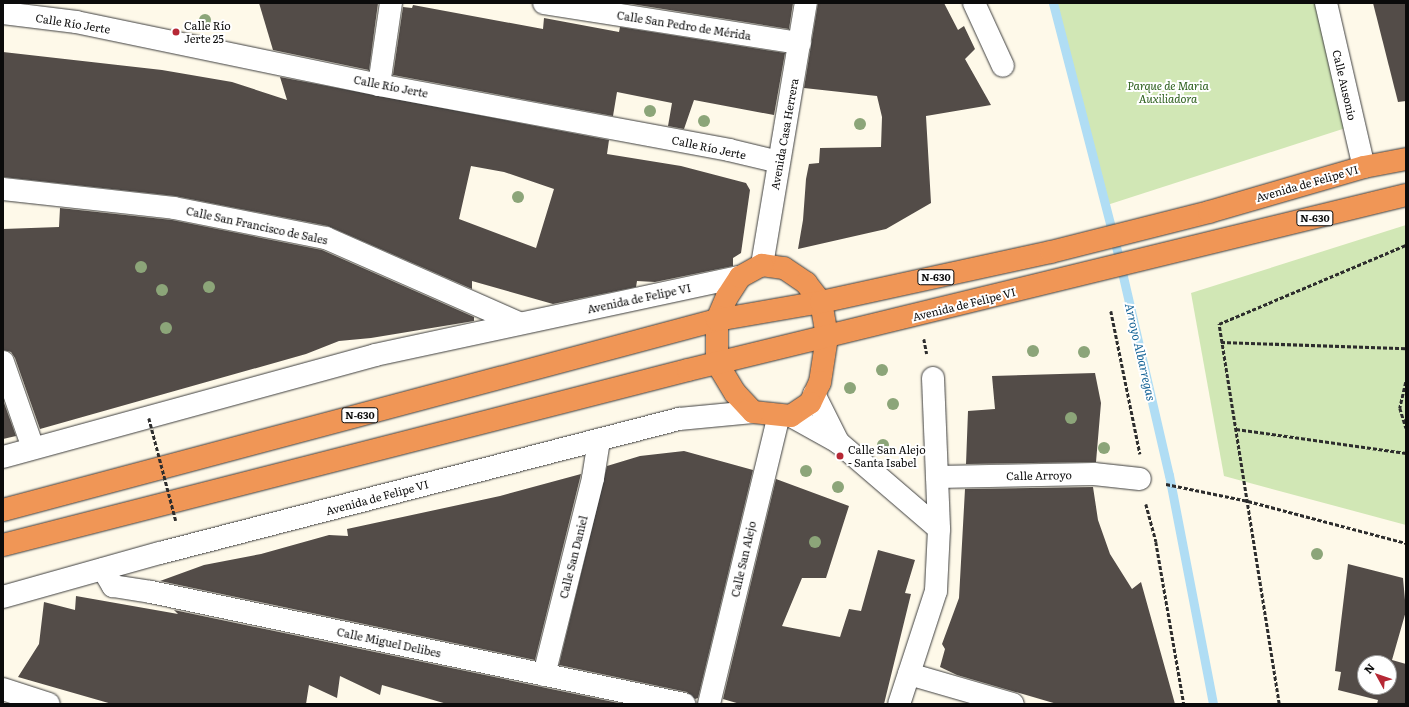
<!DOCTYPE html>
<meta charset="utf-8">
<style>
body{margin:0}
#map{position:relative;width:1409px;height:707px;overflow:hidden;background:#fef9e9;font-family:Literata,serif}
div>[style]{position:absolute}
.green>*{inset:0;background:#d1e7b5}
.stream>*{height:9px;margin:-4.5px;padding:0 4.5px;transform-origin:4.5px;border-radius:4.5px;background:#b0ddf4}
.building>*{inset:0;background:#534c48}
.path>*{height:2.5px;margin-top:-1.25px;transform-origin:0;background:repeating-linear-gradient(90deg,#2d2d2d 0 4px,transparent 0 6px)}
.roads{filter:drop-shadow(0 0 1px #3e3e3e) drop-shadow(0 0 1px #3e3e3e)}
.street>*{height:22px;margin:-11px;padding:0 11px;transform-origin:11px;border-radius:11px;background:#fff}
.highway>*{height:22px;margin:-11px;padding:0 11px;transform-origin:11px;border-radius:11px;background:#f09656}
.path-bridge>*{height:2.5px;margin-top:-1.25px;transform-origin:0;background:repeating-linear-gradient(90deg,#2d2d2d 0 4px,transparent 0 6px)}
.trees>*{width:12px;height:12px;margin:-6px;border-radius:50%;background:#8ca579}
.dots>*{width:11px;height:11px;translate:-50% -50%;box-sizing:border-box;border:2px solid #fff;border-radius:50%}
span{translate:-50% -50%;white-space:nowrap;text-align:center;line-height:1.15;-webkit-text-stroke:4px #fff;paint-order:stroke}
.shield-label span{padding:1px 3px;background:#fff;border:1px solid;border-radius:3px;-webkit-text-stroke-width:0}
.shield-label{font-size:10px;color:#0b0b0b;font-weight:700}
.street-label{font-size:11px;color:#0b0b0b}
.poi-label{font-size:11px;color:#0b0b0b}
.left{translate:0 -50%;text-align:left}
.park-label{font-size:11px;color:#2e601e;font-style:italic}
.water-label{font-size:12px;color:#196698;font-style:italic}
.frame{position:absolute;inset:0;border:4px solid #0b0b0b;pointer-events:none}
.north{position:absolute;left:1357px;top:655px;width:40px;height:40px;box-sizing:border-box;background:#fff;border:1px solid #9d9d9d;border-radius:50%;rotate:310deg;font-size:11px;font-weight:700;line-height:16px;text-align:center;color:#0b0b0b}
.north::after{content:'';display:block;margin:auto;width:14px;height:18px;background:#b62835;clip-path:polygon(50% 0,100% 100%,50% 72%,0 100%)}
</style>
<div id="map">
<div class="green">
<i style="clip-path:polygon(1053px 3px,1326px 3px,1355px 125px,1104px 206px)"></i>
<i style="clip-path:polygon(1406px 225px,1406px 525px,1224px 476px,1191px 293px)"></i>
</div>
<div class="stream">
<i style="left:1053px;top:3px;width:264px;rotate:75.5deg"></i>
<i style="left:1119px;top:259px;width:222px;rotate:77deg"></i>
<i style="left:1169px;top:475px;width:233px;rotate:79.1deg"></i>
</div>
<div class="building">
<i style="clip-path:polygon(259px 3px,378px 3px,369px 70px,273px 50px)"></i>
<i style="clip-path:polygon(625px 3px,793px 3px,789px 29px)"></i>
<i style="clip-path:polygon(818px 3px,944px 3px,958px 30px,964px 26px,975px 49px,965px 59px,991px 105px,926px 116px,931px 203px,886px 229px,798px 249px,803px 220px,806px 179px,809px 164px,819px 163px,820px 148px,881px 147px,882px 117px,877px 96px,804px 88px)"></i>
<i style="clip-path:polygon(1373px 3px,1406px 3px,1406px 101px,1398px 102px)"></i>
<i style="clip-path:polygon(413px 5px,543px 29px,544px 18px,619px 32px,620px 27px,785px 53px,774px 115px,694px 100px,684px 129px,668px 126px,672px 103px,617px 92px,613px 116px,393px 75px,403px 7px,412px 8px)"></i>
<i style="clip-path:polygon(evenodd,3px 52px,162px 70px,232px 82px,287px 100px,280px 77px,609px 140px,607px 154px,681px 166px,746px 183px,750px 190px,741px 253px,733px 258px,733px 266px,655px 282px,637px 281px,636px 287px,553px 304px,472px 281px,472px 289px,328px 226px,175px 196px,3px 177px,3px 52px,471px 166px,504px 172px,554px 189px,536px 248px,459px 219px,471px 166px)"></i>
<i style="clip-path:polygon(60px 208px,172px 220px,322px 250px,474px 317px,474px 321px,371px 338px,339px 341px,306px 354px,40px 429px,15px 358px,11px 352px,3px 350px,3px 229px,59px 227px)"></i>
<i style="clip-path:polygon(1095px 373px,1101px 403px,1096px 462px,966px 464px,968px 411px,995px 409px,992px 376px)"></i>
<i style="clip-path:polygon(3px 400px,16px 436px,3px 439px)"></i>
<i style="clip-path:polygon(684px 451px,753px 470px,698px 698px,695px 699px,687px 692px,559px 665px,607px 466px,640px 456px)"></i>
<i style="clip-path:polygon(581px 474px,535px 660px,160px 581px,204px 565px,261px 554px,329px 535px,348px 536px,347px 529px,500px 496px)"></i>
<i style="clip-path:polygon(776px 479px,849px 506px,826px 578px,802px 578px,782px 626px,840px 637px,849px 609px,861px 611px,878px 550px,915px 560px,905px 593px,911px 594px,884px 704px,740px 704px,723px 699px)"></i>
<i style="clip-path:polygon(1093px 487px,1098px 520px,1110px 554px,1132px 589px,1141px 582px,1175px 704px,1057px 704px,957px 675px,940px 667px,945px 649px,942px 644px,959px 598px,965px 489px)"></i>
<i style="clip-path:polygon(evenodd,1348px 564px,1403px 578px,1406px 611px,1392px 660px,1406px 664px,1406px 704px,1377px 704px,1378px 700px,1338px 690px,1341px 672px,1335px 671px,1348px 564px,1365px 663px,1389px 663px,1389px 687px,1365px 687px,1365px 663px)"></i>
<i style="clip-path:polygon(76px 596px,178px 614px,174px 610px,623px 704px,447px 704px,382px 685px,380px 695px,340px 676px,337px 698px,309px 685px,306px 704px,112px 704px,18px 677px,39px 644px,44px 602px,75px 610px)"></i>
</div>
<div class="path">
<i style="left:1111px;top:311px;width:146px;rotate:78.5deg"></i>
<i style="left:924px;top:339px;width:15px;rotate:79deg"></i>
<i style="left:1221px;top:342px;width:185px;rotate:1.9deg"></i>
<i style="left:1406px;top:382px;width:27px;rotate:103deg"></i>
<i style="left:1400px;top:408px;width:21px;rotate:73deg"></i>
<i style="left:1236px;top:429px;width:172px;rotate:8deg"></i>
<i style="left:1166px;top:484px;width:84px;rotate:11.7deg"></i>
<i style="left:1248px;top:501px;width:163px;rotate:14.9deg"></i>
<i style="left:1146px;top:504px;width:39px;rotate:75deg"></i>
<i style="left:1156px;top:542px;width:164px;rotate:80.2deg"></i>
<i style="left:1279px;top:704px;width:385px;rotate:-99deg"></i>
<i style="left:1219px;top:324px;width:203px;rotate:-22.9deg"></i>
</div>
<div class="roads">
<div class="street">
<i style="left:544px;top:3px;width:259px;rotate:8.9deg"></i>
<i style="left:974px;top:3px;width:69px;rotate:65.3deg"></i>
<i style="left:1326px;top:3px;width:168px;rotate:77deg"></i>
<i style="left:3px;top:13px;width:74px;rotate:7deg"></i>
<i style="left:76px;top:22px;width:309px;rotate:11.7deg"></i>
<i style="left:379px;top:85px;width:356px;rotate:10.5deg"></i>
<i style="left:729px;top:150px;width:51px;rotate:13.5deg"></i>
<i style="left:379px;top:85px;width:83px;rotate:-81.7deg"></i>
<i style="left:3px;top:189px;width:172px;rotate:6.3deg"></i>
<i style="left:174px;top:208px;width:155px;rotate:11.2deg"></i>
<i style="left:326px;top:238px;width:211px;rotate:23.8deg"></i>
<i style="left:762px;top:265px;width:266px;rotate:-80.5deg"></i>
<i style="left:3px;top:362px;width:91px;rotate:70.8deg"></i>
<i style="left:933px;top:378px;width:151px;rotate:87.7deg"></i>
<i style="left:814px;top:394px;width:54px;rotate:63.4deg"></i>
<i style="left:791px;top:416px;width:54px;rotate:29deg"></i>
<i style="left:838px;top:442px;width:133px;rotate:40.7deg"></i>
<i style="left:939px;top:529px;width:62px;rotate:92.8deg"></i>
<i style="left:936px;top:591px;width:119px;rotate:108.1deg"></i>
<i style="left:3px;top:457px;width:386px;rotate:-15.3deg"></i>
<i style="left:375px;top:355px;width:373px;rotate:-12.1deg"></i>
<i style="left:937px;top:477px;width:157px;rotate:-1.1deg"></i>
<i style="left:1094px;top:474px;width:46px;rotate:6.2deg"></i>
<i style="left:103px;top:569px;width:20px;rotate:60deg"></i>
<i style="left:113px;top:586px;width:38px;rotate:9deg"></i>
<i style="left:151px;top:592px;width:545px;rotate:11.87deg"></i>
<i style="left:3px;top:597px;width:163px;rotate:-15.7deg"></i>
<i style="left:160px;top:553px;width:536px;rotate:-14.48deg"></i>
<i style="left:679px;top:419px;width:74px;rotate:-5.4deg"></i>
<i style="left:909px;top:674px;width:108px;rotate:16.1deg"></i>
<i style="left:544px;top:675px;width:203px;rotate:-76deg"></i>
<i style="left:593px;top:478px;width:39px;rotate:-81deg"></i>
<i style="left:3px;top:689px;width:48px;rotate:18.1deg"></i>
<i style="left:709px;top:704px;width:297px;rotate:-76.4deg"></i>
</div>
<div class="highway">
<i style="left:762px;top:265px;width:22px;rotate:8deg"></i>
<i style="left:784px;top:268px;width:27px;rotate:34deg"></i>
<i style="left:806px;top:283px;width:24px;rotate:52deg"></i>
<i style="left:821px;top:302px;width:36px;rotate:80deg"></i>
<i style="left:827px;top:337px;width:46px;rotate:98.8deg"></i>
<i style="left:820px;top:382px;width:23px;rotate:115deg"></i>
<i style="left:810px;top:403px;width:23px;rotate:146deg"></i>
<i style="left:791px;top:416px;width:38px;rotate:-174deg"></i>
<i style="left:753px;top:412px;width:26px;rotate:-133deg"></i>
<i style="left:735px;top:393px;width:35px;rotate:-121deg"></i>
<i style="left:717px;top:363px;width:43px;rotate:-90deg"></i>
<i style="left:717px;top:320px;width:25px;rotate:-67deg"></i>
<i style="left:727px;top:297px;width:24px;rotate:-57deg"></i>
<i style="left:740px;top:277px;width:25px;rotate:-29deg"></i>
<i style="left:3px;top:510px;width:739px;rotate:-14.9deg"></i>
<i style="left:717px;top:320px;width:106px;rotate:-9.8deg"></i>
<i style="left:821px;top:302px;width:235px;rotate:-12.3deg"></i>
<i style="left:1051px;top:252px;width:163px;rotate:-14.2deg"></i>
<i style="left:1209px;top:212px;width:161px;rotate:-16.2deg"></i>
<i style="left:1364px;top:167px;width:43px;rotate:-10.8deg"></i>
<i style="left:3px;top:545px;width:707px;rotate:-14.33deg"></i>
<i style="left:688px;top:370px;width:739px;rotate:-13.7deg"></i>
</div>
</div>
<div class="path-bridge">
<i style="left:149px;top:418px;width:106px;rotate:75.3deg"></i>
</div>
<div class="trees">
<i style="left:205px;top:20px"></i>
<i style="left:650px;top:111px"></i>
<i style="left:704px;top:121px"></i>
<i style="left:860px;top:124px"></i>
<i style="left:518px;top:197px"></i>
<i style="left:141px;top:267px"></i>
<i style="left:209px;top:287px"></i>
<i style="left:162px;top:290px"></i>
<i style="left:166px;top:328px"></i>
<i style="left:1033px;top:351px"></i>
<i style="left:1084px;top:352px"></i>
<i style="left:882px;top:370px"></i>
<i style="left:850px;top:388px"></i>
<i style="left:893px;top:404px"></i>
<i style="left:1071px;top:418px"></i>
<i style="left:883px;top:445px"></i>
<i style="left:1104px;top:448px"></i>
<i style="left:806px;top:471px"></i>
<i style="left:838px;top:487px"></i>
<i style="left:815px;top:542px"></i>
<i style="left:1317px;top:554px"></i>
</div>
<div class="dots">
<i style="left:176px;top:32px;background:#b62835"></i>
<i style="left:840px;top:456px;background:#b62835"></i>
</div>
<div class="shield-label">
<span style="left:1315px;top:218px">N-630</span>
<span style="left:936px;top:277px">N-630</span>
<span style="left:360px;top:415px">N-630</span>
</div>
<div class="street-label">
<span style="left:73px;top:23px;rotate:9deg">Calle Río Jerte</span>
<span style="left:684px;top:25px;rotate:9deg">Calle San Pedro de Mérida</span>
<span style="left:1345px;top:85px;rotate:77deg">Calle Ausonio</span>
<span style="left:391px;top:86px;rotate:11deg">Calle Río Jerte</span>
<span style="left:784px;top:134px;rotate:-80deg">Avenida Casa Herrera</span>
<span style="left:709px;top:147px;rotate:12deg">Calle Río Jerte</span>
<span style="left:1307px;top:183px;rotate:-16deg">Avenida de Felipe VI</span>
<span style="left:257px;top:225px;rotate:12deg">Calle San Francisco de Sales</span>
<span style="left:639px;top:298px;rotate:-12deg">Avenida de Felipe VI</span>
<span style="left:964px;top:304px;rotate:-14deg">Avenida de Felipe VI</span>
<span style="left:1039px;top:475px;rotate:-1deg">Calle Arroyo</span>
<span style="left:377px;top:497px;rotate:-15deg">Avenida de Felipe VI</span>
<span style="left:573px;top:557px;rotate:-76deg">Calle San Daniel</span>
<span style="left:743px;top:559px;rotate:-77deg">Calle San Alejo</span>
<span style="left:389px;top:642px;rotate:12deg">Calle Miguel Delibes</span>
</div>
<div class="poi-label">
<span class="left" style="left:184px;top:32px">Calle Río<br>Jerte 25</span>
<span class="left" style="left:848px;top:456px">Calle San Alejo<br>- Santa Isabel</span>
</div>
<div class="park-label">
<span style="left:1168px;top:92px">Parque de Maria<br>Auxiliadora</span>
</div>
<div class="water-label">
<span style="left:1140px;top:352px;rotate:77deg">Arroyo Albarregas</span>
</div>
<div class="frame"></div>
<div class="north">N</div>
</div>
